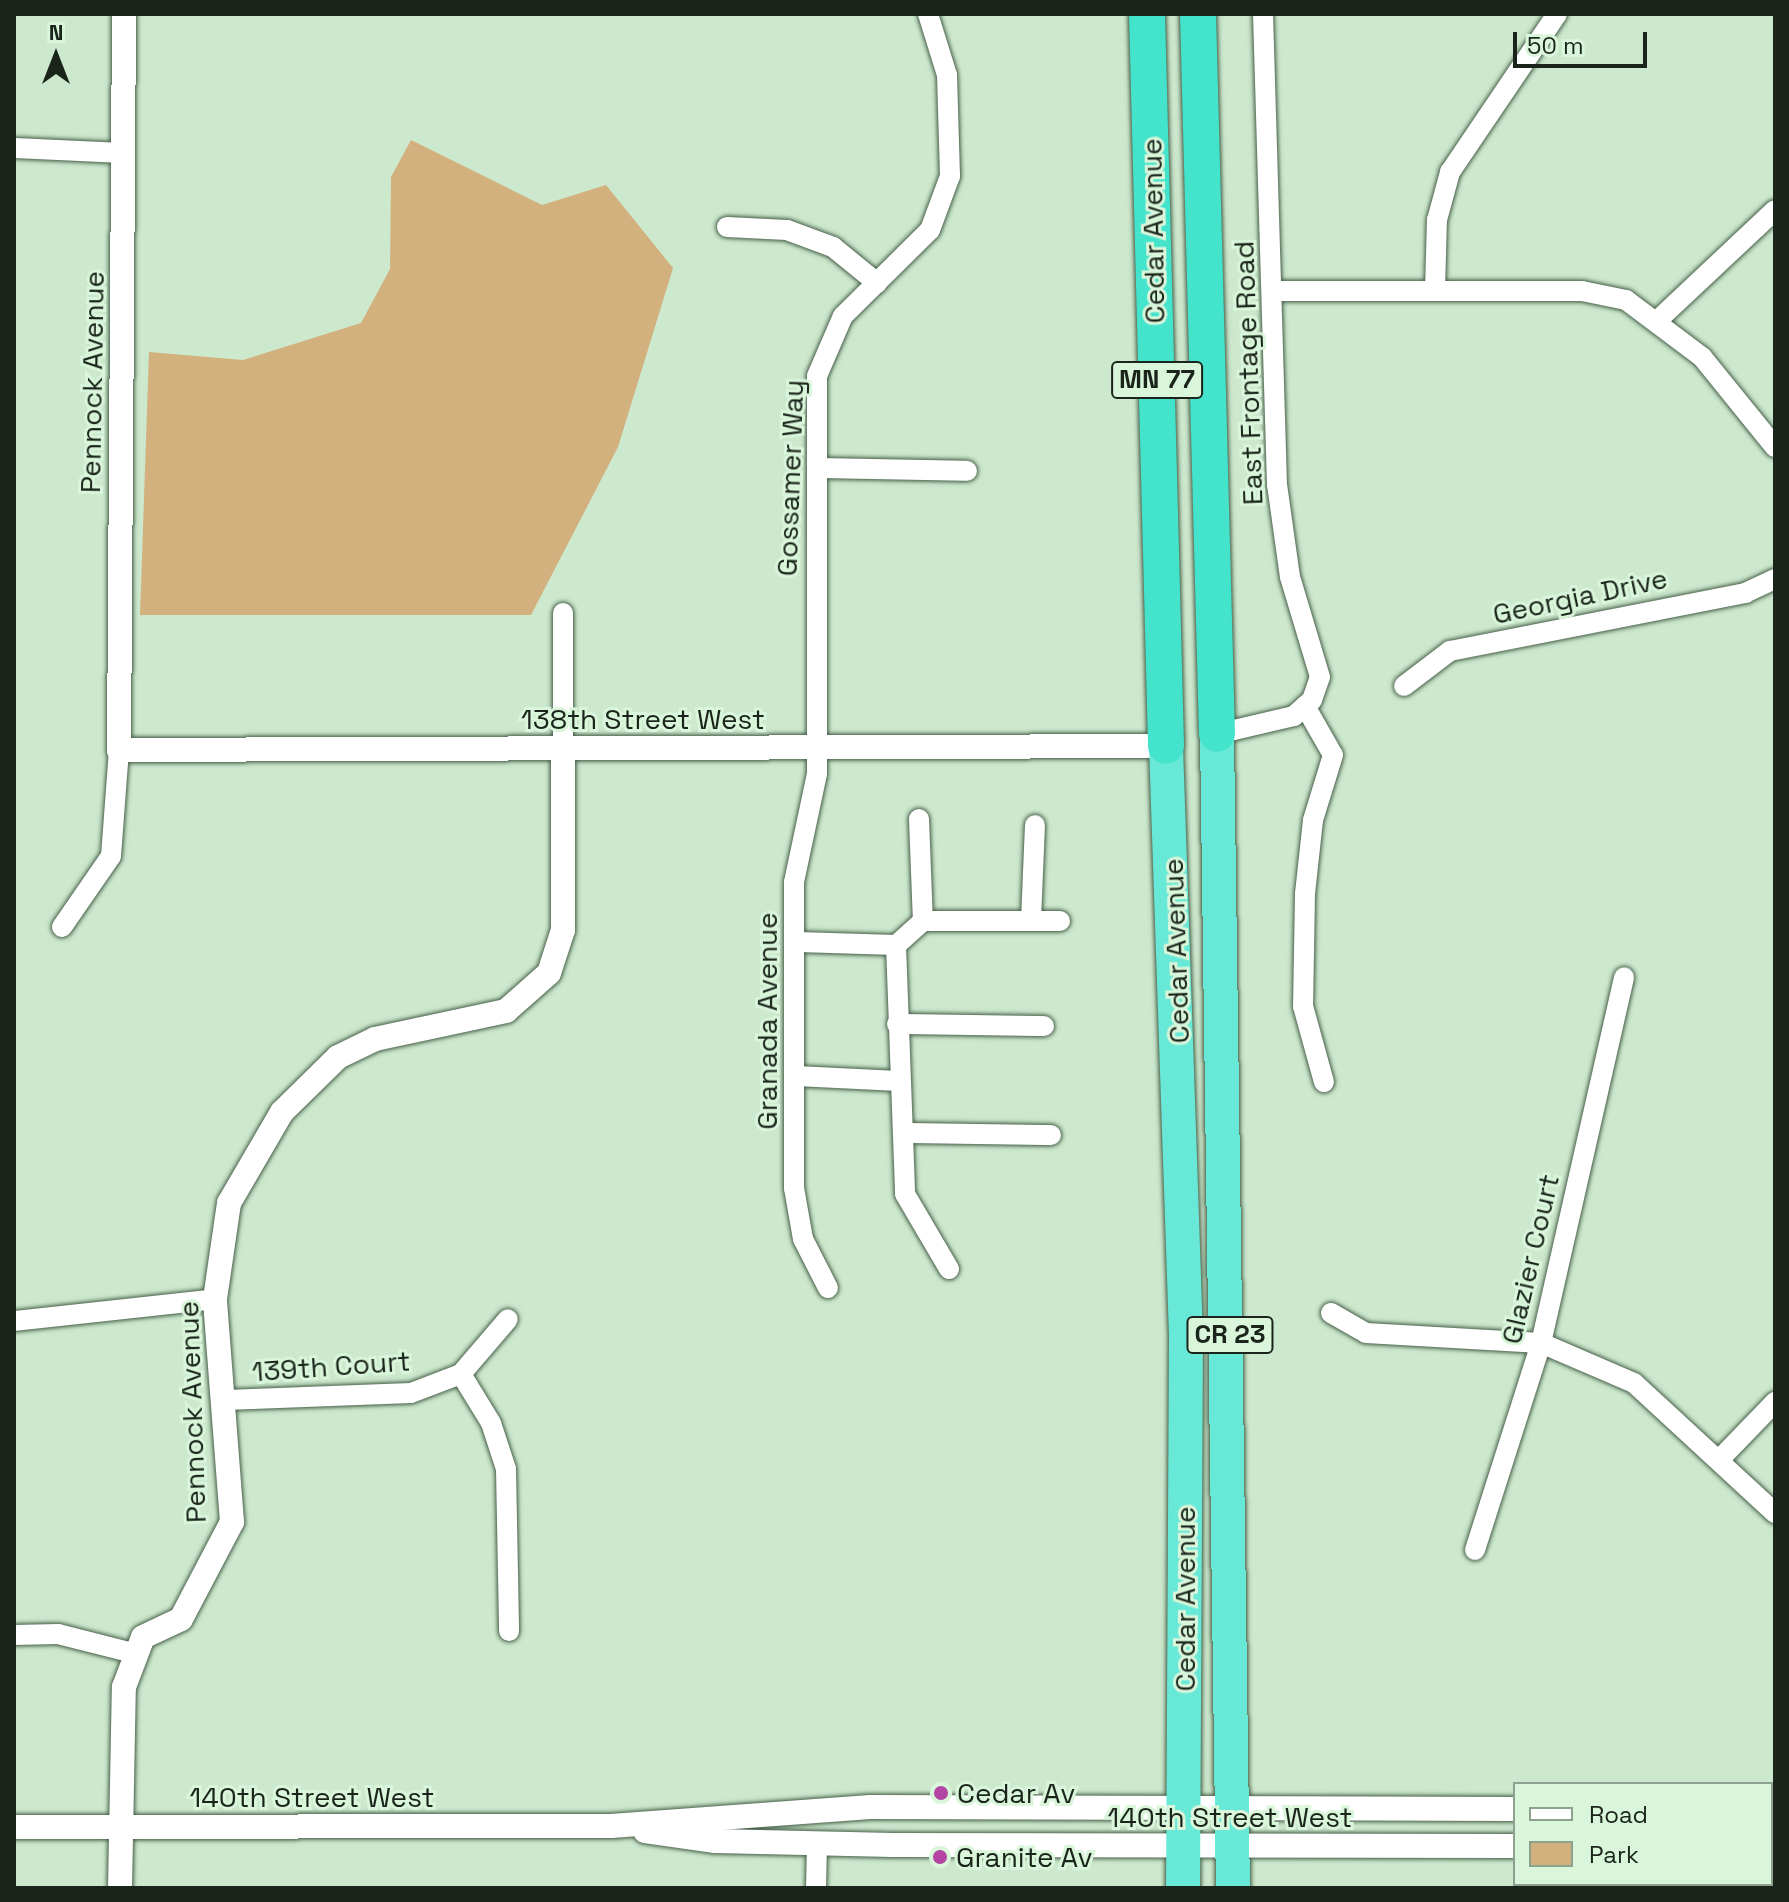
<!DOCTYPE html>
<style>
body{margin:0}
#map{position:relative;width:1789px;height:1902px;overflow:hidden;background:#cce8cd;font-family:"Space Grotesk",sans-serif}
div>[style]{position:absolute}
.green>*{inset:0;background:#d2b17e}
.roads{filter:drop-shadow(0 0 2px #476049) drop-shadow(0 0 2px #476049)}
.minor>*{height:20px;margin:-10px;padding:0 10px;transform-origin:10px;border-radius:10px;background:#fff}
.tertiary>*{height:24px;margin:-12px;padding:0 12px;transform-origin:12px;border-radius:12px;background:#fff}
.trunk>*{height:34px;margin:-17px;padding:0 17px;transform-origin:17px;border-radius:17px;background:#68e8d6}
.motorway>*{height:36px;margin:-18px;padding:0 18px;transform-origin:18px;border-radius:18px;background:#43e3cc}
.dots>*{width:22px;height:22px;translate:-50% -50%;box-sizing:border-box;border:4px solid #d9f6da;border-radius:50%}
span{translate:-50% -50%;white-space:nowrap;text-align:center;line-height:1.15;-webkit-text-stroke:6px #d9f6da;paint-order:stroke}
.shield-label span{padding:2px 6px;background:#d9f6da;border:2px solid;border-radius:6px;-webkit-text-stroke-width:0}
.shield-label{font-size:26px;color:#1a241b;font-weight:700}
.street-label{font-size:28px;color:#1a241b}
.poi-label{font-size:28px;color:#1a241b}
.left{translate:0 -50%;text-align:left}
.frame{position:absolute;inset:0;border:16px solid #1a241b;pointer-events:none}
.legend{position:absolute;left:1513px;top:1782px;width:260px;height:104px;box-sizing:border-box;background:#d9f6da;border:2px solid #8da28e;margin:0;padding:10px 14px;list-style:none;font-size:24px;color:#1a241b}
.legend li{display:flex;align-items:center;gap:16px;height:40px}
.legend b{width:40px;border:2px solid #8da28e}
.north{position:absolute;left:16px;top:16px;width:80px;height:80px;-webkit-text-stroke:6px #d9f6da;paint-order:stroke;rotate:0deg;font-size:22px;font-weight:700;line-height:32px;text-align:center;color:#1a241b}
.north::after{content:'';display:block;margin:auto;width:28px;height:36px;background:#1a241b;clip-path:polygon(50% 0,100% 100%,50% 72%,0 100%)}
.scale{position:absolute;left:1513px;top:32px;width:134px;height:36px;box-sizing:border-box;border:4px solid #1a241b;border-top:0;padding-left:10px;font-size:24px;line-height:28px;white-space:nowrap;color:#1a241b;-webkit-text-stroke:6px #d9f6da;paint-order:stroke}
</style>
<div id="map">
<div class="green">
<i style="clip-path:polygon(411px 140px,542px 205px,606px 185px,673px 268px,618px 447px,531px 615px,140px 615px,149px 352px,243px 360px,361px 323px,390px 269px,391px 177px)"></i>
</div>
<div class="roads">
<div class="minor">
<i style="left:14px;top:148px;width:110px;rotate:2.6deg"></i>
<i style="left:727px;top:227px;width:60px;rotate:2.9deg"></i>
<i style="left:787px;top:230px;width:49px;rotate:20.3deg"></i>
<i style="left:833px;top:247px;width:57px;rotate:39.3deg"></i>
<i style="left:1435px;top:290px;width:70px;rotate:-88.4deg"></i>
<i style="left:1437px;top:220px;width:50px;rotate:-74.8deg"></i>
<i style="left:1450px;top:172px;width:191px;rotate:-55.9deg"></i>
<i style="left:1273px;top:291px;width:309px"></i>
<i style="left:1582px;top:291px;width:45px;rotate:11.6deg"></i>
<i style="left:1626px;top:300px;width:95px;rotate:36.9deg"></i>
<i style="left:1702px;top:357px;width:116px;rotate:51deg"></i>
<i style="left:1659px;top:319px;width:159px;rotate:-43.2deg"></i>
<i style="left:817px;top:468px;width:150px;rotate:1.1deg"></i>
<i style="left:563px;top:613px;width:136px;rotate:90deg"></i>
<i style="left:1404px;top:686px;width:58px;rotate:-37.3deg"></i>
<i style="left:1450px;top:651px;width:301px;rotate:-11.1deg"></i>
<i style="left:1745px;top:593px;width:33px;rotate:-25deg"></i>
<i style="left:1305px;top:706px;width:56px;rotate:60.3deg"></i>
<i style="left:1333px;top:755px;width:68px;rotate:107.1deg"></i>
<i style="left:1313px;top:820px;width:74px;rotate:96.2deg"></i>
<i style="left:1305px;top:894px;width:112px;rotate:91deg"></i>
<i style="left:1303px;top:1006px;width:79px;rotate:74.6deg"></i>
<i style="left:1217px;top:734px;width:79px;rotate:-13.2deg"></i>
<i style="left:1294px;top:716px;width:24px;rotate:-42deg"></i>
<i style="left:1312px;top:700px;width:24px;rotate:-71deg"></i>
<i style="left:1320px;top:677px;width:104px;rotate:-106.7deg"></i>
<i style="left:1290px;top:577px;width:93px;rotate:-98deg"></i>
<i style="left:1277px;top:485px;width:471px;rotate:-91.7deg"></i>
<i style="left:919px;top:819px;width:102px;rotate:87.8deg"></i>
<i style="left:923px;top:921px;width:36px;rotate:138deg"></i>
<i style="left:896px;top:945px;width:249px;rotate:87.9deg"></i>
<i style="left:905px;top:1194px;width:87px;rotate:59.6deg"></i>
<i style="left:1031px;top:920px;width:95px;rotate:-87.6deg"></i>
<i style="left:923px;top:921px;width:137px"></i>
<i style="left:62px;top:927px;width:86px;rotate:-55.4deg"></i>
<i style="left:111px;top:856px;width:106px;rotate:-85.7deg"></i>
<i style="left:798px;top:942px;width:98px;rotate:1.8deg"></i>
<i style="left:897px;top:1024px;width:147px;rotate:0.8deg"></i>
<i style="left:796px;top:1076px;width:103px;rotate:2.8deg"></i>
<i style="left:903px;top:1133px;width:148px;rotate:0.8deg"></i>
<i style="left:828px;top:1288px;width:55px;rotate:-117deg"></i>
<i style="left:803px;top:1239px;width:52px;rotate:-100deg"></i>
<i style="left:794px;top:1188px;width:306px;rotate:-90deg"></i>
<i style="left:794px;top:882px;width:110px;rotate:-78deg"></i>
<i style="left:817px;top:774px;width:398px;rotate:-90deg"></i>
<i style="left:817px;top:376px;width:65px;rotate:-66.6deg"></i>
<i style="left:843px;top:316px;width:122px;rotate:-44.7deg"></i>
<i style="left:930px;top:230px;width:58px;rotate:-69.7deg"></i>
<i style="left:950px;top:176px;width:101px;rotate:-91.7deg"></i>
<i style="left:947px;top:75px;width:64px;rotate:-107.3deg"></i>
<i style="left:1331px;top:1313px;width:40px;rotate:29.7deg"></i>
<i style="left:1366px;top:1333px;width:175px;rotate:3.3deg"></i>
<i style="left:1541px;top:1343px;width:101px;rotate:23.3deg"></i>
<i style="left:1634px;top:1383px;width:192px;rotate:42.7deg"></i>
<i style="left:14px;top:1321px;width:202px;rotate:-6.2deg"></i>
<i style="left:461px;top:1374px;width:57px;rotate:58.5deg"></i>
<i style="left:491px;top:1423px;width:48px;rotate:71.9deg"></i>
<i style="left:506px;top:1469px;width:162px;rotate:88.9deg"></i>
<i style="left:226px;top:1400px;width:185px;rotate:-2.2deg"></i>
<i style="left:411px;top:1393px;width:53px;rotate:-20.8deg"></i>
<i style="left:461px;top:1374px;width:72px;rotate:-49.5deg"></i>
<i style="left:1719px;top:1460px;width:81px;rotate:-46deg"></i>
<i style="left:1475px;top:1550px;width:217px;rotate:-72.3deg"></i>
<i style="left:1541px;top:1343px;width:375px;rotate:-77.2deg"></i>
<i style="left:14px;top:1635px;width:44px;rotate:-1.3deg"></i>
<i style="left:58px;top:1634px;width:81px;rotate:14.2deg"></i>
<i style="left:816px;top:1888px;width:44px;rotate:-88.7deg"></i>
</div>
<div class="tertiary">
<i style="left:124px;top:14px;width:736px;rotate:90.39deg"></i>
<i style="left:119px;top:750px;width:1047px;rotate:-0.22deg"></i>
<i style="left:1771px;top:1822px;width:4px;rotate:-14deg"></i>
<i style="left:14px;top:1827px;width:597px;rotate:-0.1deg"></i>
<i style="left:611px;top:1826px;width:260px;rotate:-4.2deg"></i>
<i style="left:870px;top:1807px;width:645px;rotate:0.18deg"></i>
<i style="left:645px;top:1831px;width:71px;rotate:8.1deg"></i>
<i style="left:715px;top:1841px;width:178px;rotate:1.3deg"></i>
<i style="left:893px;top:1845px;width:622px;rotate:0.09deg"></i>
<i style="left:120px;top:1888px;width:201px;rotate:-88.9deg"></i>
<i style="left:124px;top:1687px;width:53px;rotate:-69.2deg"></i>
<i style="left:143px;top:1637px;width:42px;rotate:-25.3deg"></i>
<i style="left:181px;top:1619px;width:110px;rotate:-62.3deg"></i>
<i style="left:232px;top:1522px;width:224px;rotate:-94.4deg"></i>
<i style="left:215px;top:1299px;width:97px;rotate:-81.7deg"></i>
<i style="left:229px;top:1203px;width:105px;rotate:-59.8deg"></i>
<i style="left:282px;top:1112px;width:78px;rotate:-44.5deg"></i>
<i style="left:338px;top:1057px;width:41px;rotate:-25.9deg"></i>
<i style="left:375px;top:1039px;width:134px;rotate:-12.1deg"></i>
<i style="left:506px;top:1011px;width:57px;rotate:-41.5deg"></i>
<i style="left:549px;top:973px;width:45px;rotate:-72deg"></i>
<i style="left:563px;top:930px;width:181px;rotate:-90deg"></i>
</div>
<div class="trunk">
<i style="left:1217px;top:734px;width:1154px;rotate:89.21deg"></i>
<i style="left:1166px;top:746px;width:590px;rotate:88.06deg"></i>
<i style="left:1186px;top:1336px;width:552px;rotate:90.31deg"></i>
</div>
<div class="motorway">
<i style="left:1147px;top:14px;width:732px;rotate:88.51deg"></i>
<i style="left:1198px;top:14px;width:720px;rotate:88.49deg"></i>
</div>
</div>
<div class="dots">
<i style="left:941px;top:1793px;background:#b445a2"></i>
<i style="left:940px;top:1857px;background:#b445a2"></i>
</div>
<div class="shield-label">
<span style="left:1157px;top:380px">MN 77</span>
<span style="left:1230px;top:1335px">CR 23</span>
</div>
<div class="street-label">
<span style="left:1153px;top:231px;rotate:-91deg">Cedar Avenue</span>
<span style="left:1248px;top:373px;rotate:-92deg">East Frontage Road</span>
<span style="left:92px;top:382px;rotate:-89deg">Pennock Avenue</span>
<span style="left:790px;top:478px;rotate:-88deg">Gossamer Way</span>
<span style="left:1580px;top:596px;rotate:-12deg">Georgia Drive</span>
<span style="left:643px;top:719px">138th Street West</span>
<span style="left:1176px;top:951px;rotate:-92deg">Cedar Avenue</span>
<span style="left:767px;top:1021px;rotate:-90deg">Granada Avenue</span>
<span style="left:1530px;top:1259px;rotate:-77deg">Glazier Court</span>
<span style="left:331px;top:1366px;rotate:-4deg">139th Court</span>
<span style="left:192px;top:1412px;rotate:-92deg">Pennock Avenue</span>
<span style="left:1185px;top:1599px;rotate:-90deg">Cedar Avenue</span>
<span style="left:312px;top:1797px">140th Street West</span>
<span style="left:1230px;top:1817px">140th Street West</span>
</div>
<div class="poi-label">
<span class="left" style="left:957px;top:1793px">Cedar Av</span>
<span class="left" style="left:956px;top:1857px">Granite Av</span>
</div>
<div class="frame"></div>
<ul class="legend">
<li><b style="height:10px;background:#fff"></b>Road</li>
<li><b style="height:22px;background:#d2b17e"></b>Park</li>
</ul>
<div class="north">N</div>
<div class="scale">50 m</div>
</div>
